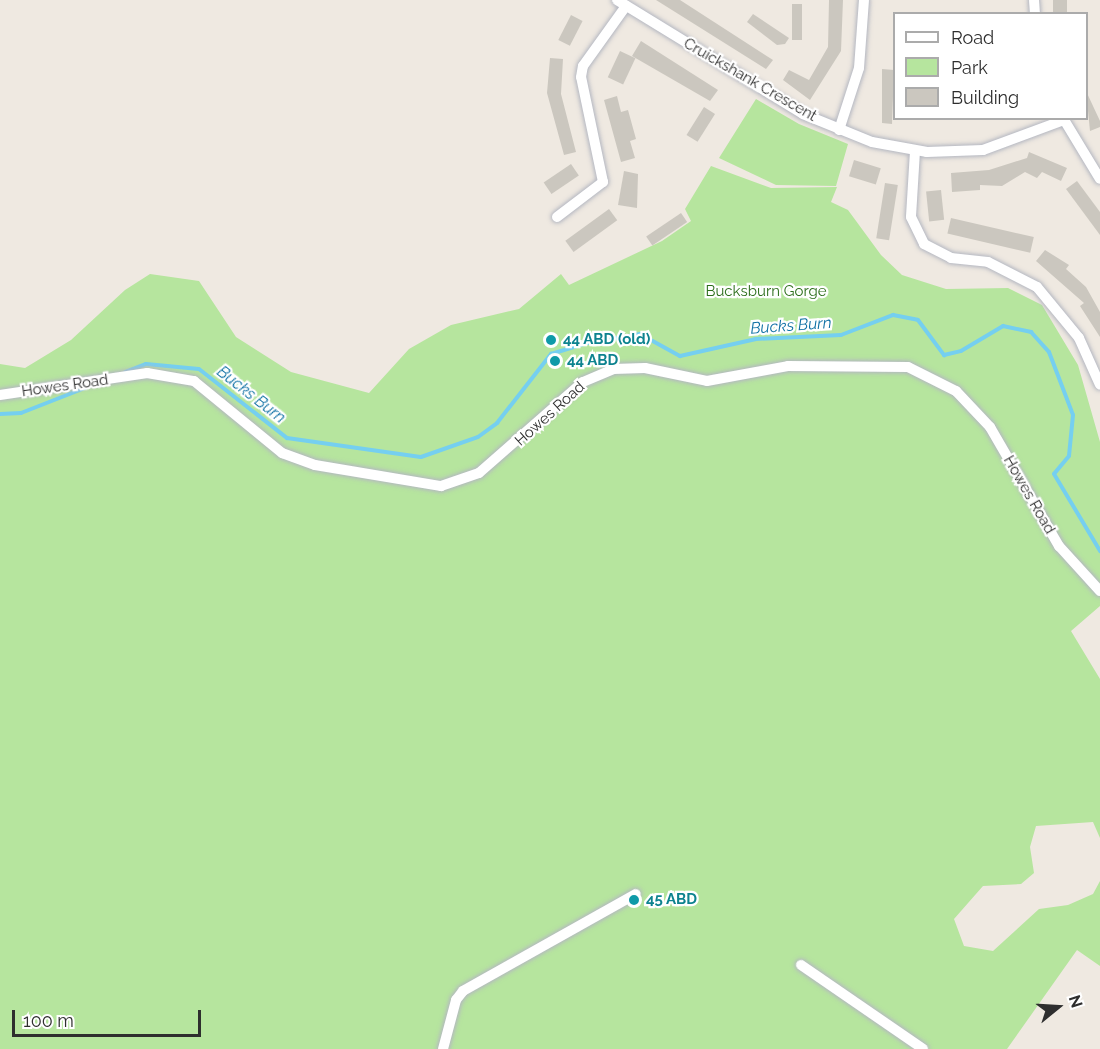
<!DOCTYPE html>
<style>
body{margin:0}
#map{position:relative;width:1100px;height:1049px;overflow:hidden;background:#efe9e1;font-family:Raleway,sans-serif}
div>[style]{position:absolute}
.green>*{inset:0;background:#b6e59e}
.stream>*{height:4px;margin:-2px;padding:0 2px;transform-origin:2px;border-radius:2px;background:#75cff0}
.building>*{inset:0;background:#cbc7bf;transform-origin:0 0}
.roads{filter:drop-shadow(0 0 2px #b4b7c1) drop-shadow(0 0 2px #b4b7c1)}
.street>*{height:10px;margin:-5px;padding:0 5px;transform-origin:5px;border-radius:5px;background:#fff}
.dots>*{width:16px;height:16px;translate:-50% -50%;box-sizing:border-box;border:3px solid #fff;border-radius:50%}
span{translate:-50% -50%;white-space:nowrap;text-align:center;line-height:1.15;-webkit-text-stroke:4.5px #fff;paint-order:stroke}
.street-label{font-size:15px;color:#2e2e2e}
.park-label{font-size:15px;color:#2c6e1b}
.culture-label{font-size:15px;color:#0d838f;font-weight:700}
.left{translate:0 -50%;text-align:left}
.water-label{font-size:16px;color:#0d6fa3;font-style:italic}
.legend{position:absolute;left:893px;top:12px;width:195px;height:108px;box-sizing:border-box;background:#fff;border:2px solid #ababab;margin:0;padding:8px 10px;list-style:none;font-size:18px;color:#2e2e2e}
.legend li{display:flex;align-items:center;gap:12px;height:30px}
.legend b{width:30px;border:2px solid #ababab}
.north{position:absolute;left:1028px;top:977px;width:60px;height:60px;-webkit-text-stroke:4px #fff;paint-order:stroke;rotate:72deg;font-size:16px;font-weight:700;line-height:24px;text-align:center;color:#2e2e2e}
.north::after{content:'';display:block;margin:auto;width:21px;height:27px;background:#2e2e2e;clip-path:polygon(50% 0,100% 100%,50% 72%,0 100%)}
.scale{position:absolute;left:12px;top:1010px;width:189px;height:27px;box-sizing:border-box;border:3px solid #2e2e2e;border-top:0;padding-left:8px;font-size:18px;line-height:21px;white-space:nowrap;color:#2e2e2e;-webkit-text-stroke:4px #fff;paint-order:stroke}
</style>
<div id="map">
<div class="green">
<i style="clip-path:polygon(756px 99px,799px 124px,848px 144px,836px 186px,776px 185px,719px 158px)"></i>
<i style="clip-path:polygon(711px 166px,771px 188px,837px 187px,831px 202px,848px 210px,881px 255px,902px 275px,946px 289px,1008px 288px,1042px 305px,1078px 365px,1100px 442px,1100px 606px,1071px 631px,1100px 679px,1100px 838px,1093px 822px,1036px 826px,1030px 847px,1034px 873px,1021px 884px,983px 886px,954px 919px,964px 946px,993px 951px,1039px 909px,1068px 905px,1093px 894px,1100px 881px,1100px 966px,1077px 950px,1007px 1049px,0 1049px,0 364px,25px 368px,71px 340px,125px 290px,150px 274px,199px 281px,236px 337px,291px 372px,369px 393px,409px 349px,451px 325px,519px 309px,561px 274px,569px 285px,662px 241px,691px 221px,685px 209px)"></i>
</div>
<div class="stream">
<i style="left:125px;top:372px;width:22px;rotate:-21deg"></i>
<i style="left:146px;top:364px;width:53px;rotate:5.4deg"></i>
<i style="left:199px;top:369px;width:112px;rotate:38.1deg"></i>
<i style="left:287px;top:438px;width:135px;rotate:8.1deg"></i>
<i style="left:421px;top:457px;width:60px;rotate:-19.3deg"></i>
<i style="left:478px;top:437px;width:24px;rotate:-36deg"></i>
<i style="left:497px;top:423px;width:88px;rotate:-52deg"></i>
<i style="left:551px;top:354px;width:39px;rotate:-17deg"></i>
<i style="left:588px;top:343px;width:53px;rotate:-9.8deg"></i>
<i style="left:640px;top:334px;width:46px;rotate:28.8deg"></i>
<i style="left:680px;top:356px;width:78px;rotate:-12.6deg"></i>
<i style="left:756px;top:339px;width:85px;rotate:-2.7deg"></i>
<i style="left:841px;top:335px;width:56px;rotate:-21deg"></i>
<i style="left:893px;top:315px;width:25px;rotate:11deg"></i>
<i style="left:918px;top:320px;width:44px;rotate:53.4deg"></i>
<i style="left:944px;top:355px;width:17px;rotate:-13deg"></i>
<i style="left:961px;top:351px;width:49px;rotate:-30.8deg"></i>
<i style="left:1003px;top:326px;width:29px;rotate:12deg"></i>
<i style="left:1031px;top:332px;width:27px;rotate:48deg"></i>
<i style="left:1049px;top:352px;width:67px;rotate:69.1deg"></i>
<i style="left:1073px;top:415px;width:41px;rotate:95.6deg"></i>
<i style="left:1069px;top:456px;width:23px;rotate:130deg"></i>
<i style="left:1054px;top:474px;width:90px;rotate:59.1deg"></i>
<i style="left:0;top:414px;width:21px;rotate:-3deg"></i>
<i style="left:21px;top:413px;width:74px;rotate:-21.4deg"></i>
</div>
<div class="building">
<i style="clip-path:polygon(656px 0,680px 0,773px 60px,766px 69px)"></i>
<i style="clip-path:polygon(829px 0,843px 0,841px 51px,810px 100px,783px 80px,789px 70px,809px 80px,828px 47px)"></i>
<i style="left:1053px;top:0;width:14px;height:14px"></i>
<i style="left:792px;top:4px;width:10px;height:36px"></i>
<i style="clip-path:polygon(753px 14px,789px 38px,785px 44px,777px 45px,747px 22px)"></i>
<i style="left:571px;top:15px;width:13px;height:28px;rotate:27deg"></i>
<i style="clip-path:polygon(641px 41px,718px 90px,710px 101px,632px 56px)"></i>
<i style="left:620px;top:51px;width:17px;height:29px;rotate:25deg"></i>
<i style="clip-path:polygon(550px 58px,563px 59px,561px 94px,576px 152px,564px 155px,547px 93px)"></i>
<i style="clip-path:polygon(882px 69px,894px 70px,892px 124px,882px 123px)"></i>
<i style="clip-path:polygon(1086px 91px,1100px 121px,1100px 127px,1090px 131px)"></i>
<i style="clip-path:polygon(617px 96px,621px 112px,628px 110px,636px 139px,630px 141px,635px 158px,621px 162px,604px 100px)"></i>
<i style="left:704px;top:107px;width:13px;height:33px;rotate:32deg"></i>
<i style="clip-path:polygon(1029px 152px,1067px 168px,1061px 181px,1042px 172px,1037px 178px,1025px 172px,1002px 186px,980px 185px,980px 190px,952px 192px,951px 173px,989px 170px,1027px 158px)"></i>
<i style="left:854px;top:160px;width:28px;height:17px;rotate:17deg"></i>
<i style="left:571px;top:164px;width:14px;height:33px;rotate:56deg"></i>
<i style="clip-path:polygon(624px 171px,638px 174px,637px 208px,618px 205px)"></i>
<i style="clip-path:polygon(1077px 181px,1100px 212px,1100px 235px,1066px 189px)"></i>
<i style="left:885px;top:183px;width:13px;height:56px;rotate:9deg"></i>
<i style="left:941px;top:190px;width:30px;height:15px;rotate:84deg"></i>
<i style="left:609px;top:209px;width:14px;height:54px;rotate:54deg"></i>
<i style="left:681px;top:213px;width:11px;height:42px;rotate:56deg"></i>
<i style="left:951px;top:218px;width:85px;height:16px;rotate:13deg"></i>
<i style="clip-path:polygon(1045px 250px,1069px 265px,1066px 269px,1086px 287px,1100px 312px,1100px 337px,1080px 306px,1084px 303px,1036px 261px)"></i>
</div>
<div class="roads">
<div class="street">
<i style="left:617px;top:0;width:218px;rotate:31.5deg"></i>
<i style="left:803px;top:114px;width:74px;rotate:22.1deg"></i>
<i style="left:872px;top:142px;width:56px;rotate:10.3deg"></i>
<i style="left:927px;top:152px;width:56px;rotate:-2deg"></i>
<i style="left:983px;top:150px;width:86px;rotate:-20.3deg"></i>
<i style="left:1034px;top:0;width:14px;rotate:86deg"></i>
<i style="left:1063px;top:118px;width:71px;rotate:58.8deg"></i>
<i style="left:839px;top:130px;width:65px;rotate:-72.1deg"></i>
<i style="left:859px;top:68px;width:68px;rotate:-85.8deg"></i>
<i style="left:915px;top:151px;width:66px;rotate:93.5deg"></i>
<i style="left:911px;top:217px;width:30px;rotate:64deg"></i>
<i style="left:924px;top:244px;width:30px;rotate:27deg"></i>
<i style="left:951px;top:258px;width:37px;rotate:6deg"></i>
<i style="left:988px;top:262px;width:55px;rotate:27deg"></i>
<i style="left:1037px;top:287px;width:66px;rotate:50.5deg"></i>
<i style="left:1079px;top:338px;width:51px;rotate:65.9deg"></i>
<i style="left:557px;top:217px;width:58px;rotate:-37.3deg"></i>
<i style="left:603px;top:182px;width:107px;rotate:-101.8deg"></i>
<i style="left:581px;top:77px;width:11px;rotate:-80deg"></i>
<i style="left:583px;top:66px;width:74px;rotate:-54.4deg"></i>
<i style="left:0;top:395px;width:149px;rotate:-8.5deg"></i>
<i style="left:147px;top:373px;width:48px;rotate:9.7deg"></i>
<i style="left:194px;top:381px;width:114px;rotate:39.3deg"></i>
<i style="left:282px;top:453px;width:35px;rotate:20deg"></i>
<i style="left:315px;top:465px;width:128px;rotate:9.5deg"></i>
<i style="left:441px;top:486px;width:40px;rotate:-18.9deg"></i>
<i style="left:479px;top:473px;width:138px;rotate:-41.2deg"></i>
<i style="left:583px;top:382px;width:33px;rotate:-23deg"></i>
<i style="left:613px;top:369px;width:32px;rotate:-2deg"></i>
<i style="left:645px;top:368px;width:63px;rotate:11.8deg"></i>
<i style="left:707px;top:381px;width:82px;rotate:-10.5deg"></i>
<i style="left:788px;top:366px;width:120px;rotate:0.5deg"></i>
<i style="left:908px;top:367px;width:54px;rotate:26.6deg"></i>
<i style="left:956px;top:391px;width:50px;rotate:46.6deg"></i>
<i style="left:990px;top:427px;width:138px;rotate:59.9deg"></i>
<i style="left:1059px;top:546px;width:61px;rotate:47.7deg"></i>
<i style="left:801px;top:965px;width:148px;rotate:34.5deg"></i>
<i style="left:443px;top:1049px;width:51px;rotate:-75.1deg"></i>
<i style="left:456px;top:1000px;width:11px;rotate:-52deg"></i>
<i style="left:463px;top:991px;width:198px;rotate:-29.3deg"></i>
</div>
</div>
<div class="dots">
<i style="left:551px;top:340px;background:#0f9aa8"></i>
<i style="left:555px;top:361px;background:#0f9aa8"></i>
<i style="left:634px;top:900px;background:#0f9aa8"></i>
</div>
<div class="street-label">
<span style="left:750px;top:80px;rotate:30deg">Cruickshank Crescent</span>
<span style="left:65px;top:386px;rotate:-8deg">Howes Road</span>
<span style="left:550px;top:414px;rotate:-42deg">Howes Road</span>
<span style="left:1029px;top:495px;rotate:60deg">Howes Road</span>
</div>
<div class="park-label">
<span style="left:766px;top:292px">Bucksburn Gorge</span>
</div>
<div class="culture-label">
<span class="left" style="left:563px;top:340px">44 ABD (old)</span>
<span class="left" style="left:567px;top:361px">44 ABD</span>
<span class="left" style="left:646px;top:900px">45 ABD</span>
</div>
<div class="water-label">
<span style="left:791px;top:326px;rotate:-4deg">Bucks Burn</span>
<span style="left:251px;top:395px;rotate:38deg">Bucks Burn</span>
</div>
<ul class="legend">
<li><b style="height:8px;background:#fff"></b>Road</li>
<li><b style="height:16px;background:#b6e59e"></b>Park</li>
<li><b style="height:16px;background:#cbc7bf"></b>Building</li>
</ul>
<div class="north">N</div>
<div class="scale">100 m</div>
</div>
